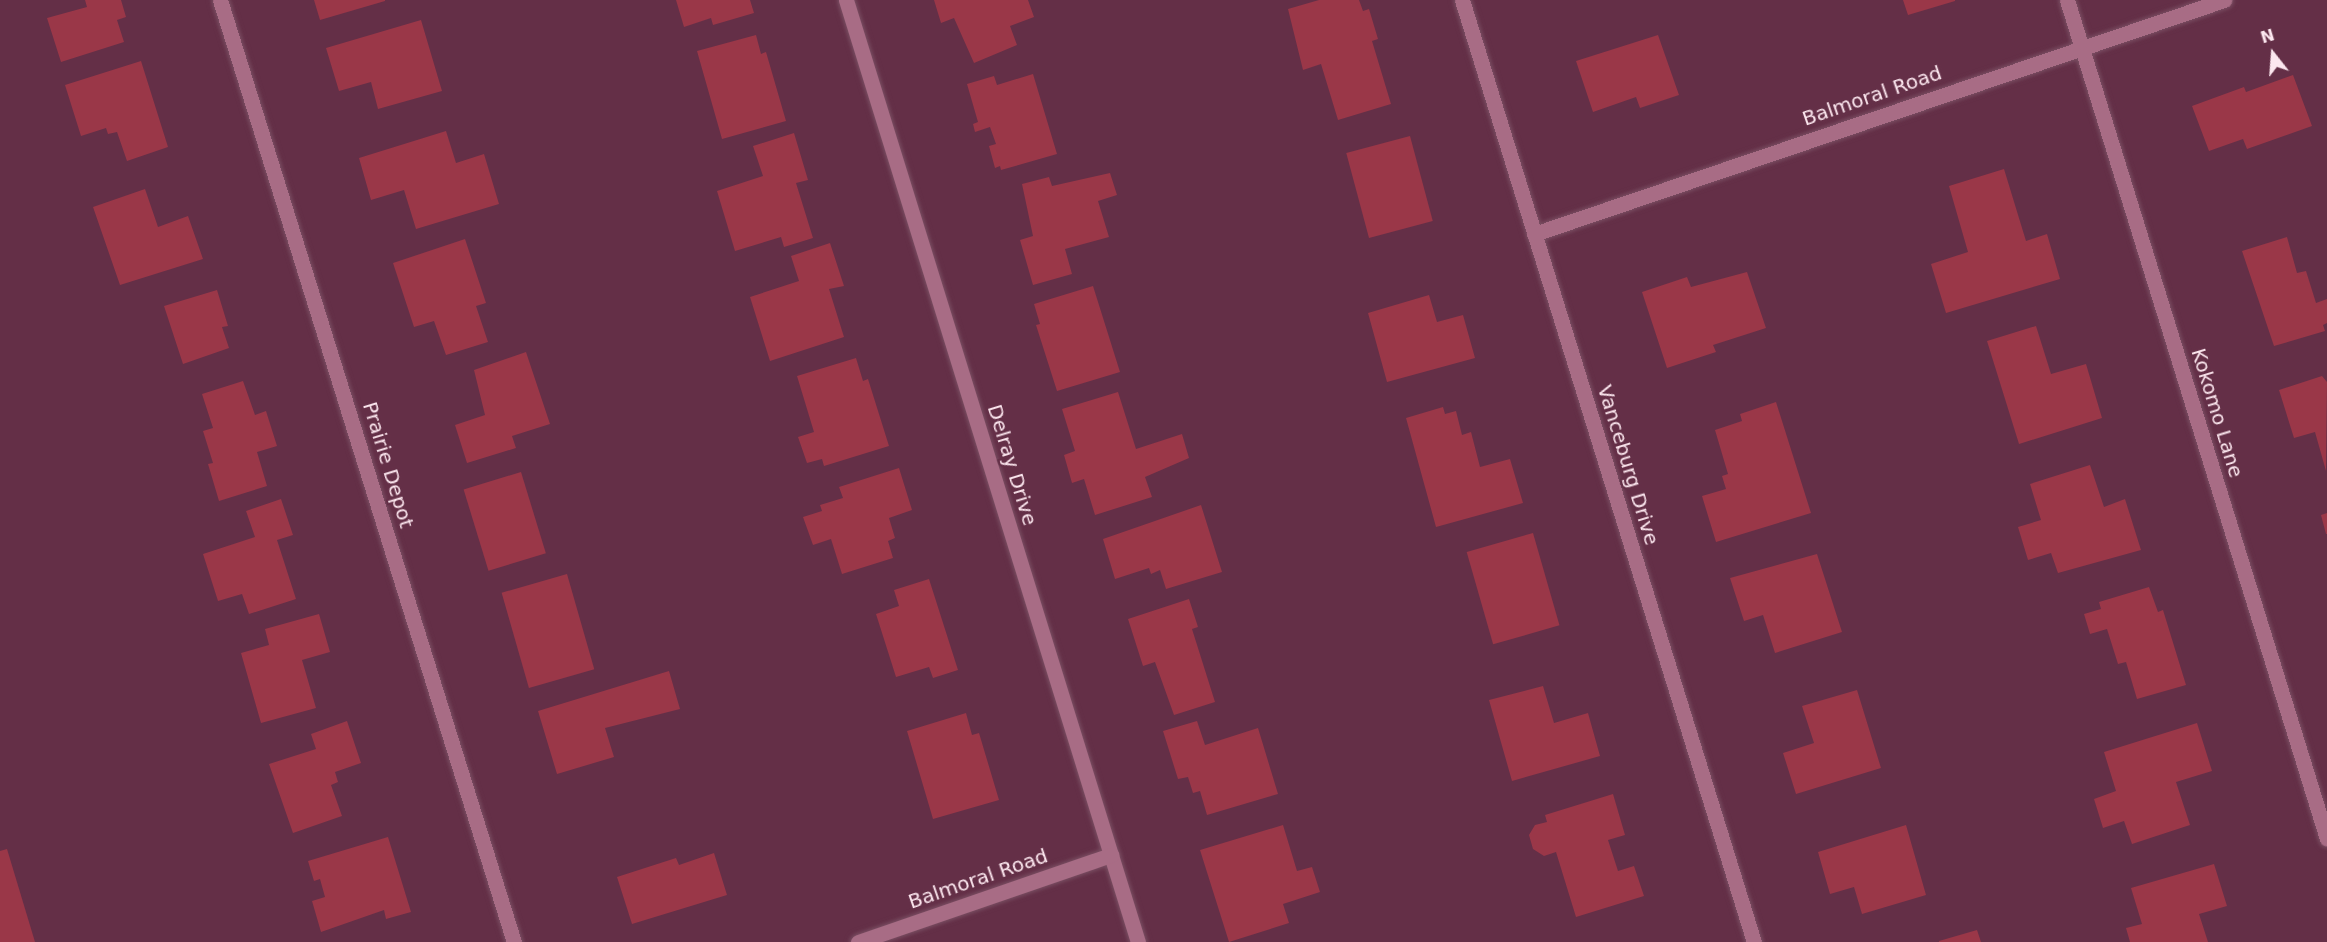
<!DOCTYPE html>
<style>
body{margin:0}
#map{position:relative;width:2327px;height:942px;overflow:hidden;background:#642f47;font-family:"DejaVu Sans",sans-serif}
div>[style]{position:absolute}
.building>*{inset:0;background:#9a3748;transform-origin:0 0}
.roads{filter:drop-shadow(0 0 2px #7a4f63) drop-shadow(0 0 2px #7a4f63)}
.minor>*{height:15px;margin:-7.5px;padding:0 7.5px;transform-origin:7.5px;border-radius:7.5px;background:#a86c85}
span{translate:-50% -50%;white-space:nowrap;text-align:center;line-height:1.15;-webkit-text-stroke:4.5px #642f47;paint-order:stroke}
.street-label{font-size:20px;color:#fce7ef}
.north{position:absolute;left:2243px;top:24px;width:60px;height:60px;-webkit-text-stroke:4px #642f47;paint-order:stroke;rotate:343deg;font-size:16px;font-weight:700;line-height:24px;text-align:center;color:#fce7ef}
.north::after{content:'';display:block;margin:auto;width:21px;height:27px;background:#fce7ef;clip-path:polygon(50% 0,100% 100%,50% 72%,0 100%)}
</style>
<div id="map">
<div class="building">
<i style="clip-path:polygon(85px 0,121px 0,126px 17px,117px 20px,124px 42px,61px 62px,47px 18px,87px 7px)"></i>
<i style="clip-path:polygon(314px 0,385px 0,385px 1px,320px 20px)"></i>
<i style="clip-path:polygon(676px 0,750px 0,754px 13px,713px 25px,711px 18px,684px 27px)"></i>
<i style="clip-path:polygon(934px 0,1028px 0,1034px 17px,1010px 26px,1017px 45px,974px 63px,954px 18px,941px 23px)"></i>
<i style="clip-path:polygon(1319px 0,1359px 0,1363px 11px,1369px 9px,1378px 39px,1372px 41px,1391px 104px,1338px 120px,1321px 64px,1303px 70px,1288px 9px)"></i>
<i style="clip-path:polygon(1903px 0,1955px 0,1955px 1px,1908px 15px)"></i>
<i style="clip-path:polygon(421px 20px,442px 91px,378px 109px,371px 82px,339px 91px,326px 48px)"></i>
<i style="clip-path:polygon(756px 35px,761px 54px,766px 52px,786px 121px,722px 139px,697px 51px)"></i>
<i style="clip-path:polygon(1658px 35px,1679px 95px,1640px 108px,1636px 97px,1593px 112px,1576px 61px)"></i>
<i style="clip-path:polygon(141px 61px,168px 147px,127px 161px,117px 132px,108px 134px,106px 128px,81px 136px,65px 85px)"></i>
<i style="clip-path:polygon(1033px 74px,1057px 154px,1001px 170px,1000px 166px,995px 168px,989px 146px,996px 144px,990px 127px,975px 132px,973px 124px,978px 122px,967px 84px,994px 76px,997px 85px)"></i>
<i style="clip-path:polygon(2293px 75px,2312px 126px,2247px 149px,2243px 139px,2209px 151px,2192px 106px,2244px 87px,2246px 92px)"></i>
<i style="clip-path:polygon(446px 131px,456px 163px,484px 154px,499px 204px,416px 229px,404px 190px,371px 200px,359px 158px)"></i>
<i style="clip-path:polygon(794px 133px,808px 180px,796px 183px,813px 238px,784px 247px,781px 237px,735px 251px,717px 191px,763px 176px,753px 146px)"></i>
<i style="left:1410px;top:136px;width:88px;height:66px;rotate:75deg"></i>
<i style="clip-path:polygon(2004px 169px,2026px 241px,2047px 234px,2060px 279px,1946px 313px,1931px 264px,1968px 252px,1949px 186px)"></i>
<i style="clip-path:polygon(1110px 173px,1117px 195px,1098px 201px,1109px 237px,1065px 249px,1072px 274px,1033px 285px,1020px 240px,1033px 236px,1022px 184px,1049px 177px,1052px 186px)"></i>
<i style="clip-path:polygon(145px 189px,158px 227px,188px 216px,203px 259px,120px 285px,93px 207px)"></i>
<i style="clip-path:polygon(2287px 237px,2297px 273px,2306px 271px,2316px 303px,2327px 299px,2327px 323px,2323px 325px,2325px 331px,2274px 346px,2242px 251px)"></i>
<i style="clip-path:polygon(465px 239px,486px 303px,476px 306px,488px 342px,446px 355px,434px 321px,414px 327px,393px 263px)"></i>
<i style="clip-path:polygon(830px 243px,844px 286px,829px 289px,844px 337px,770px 361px,750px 297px,799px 281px,791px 256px)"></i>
<i style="clip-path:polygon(1747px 272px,1766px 328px,1713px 345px,1716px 352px,1667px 368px,1642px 292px,1687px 277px,1691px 287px)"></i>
<i style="clip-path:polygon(1093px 286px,1120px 372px,1057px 391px,1036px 325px,1040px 324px,1034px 304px)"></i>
<i style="clip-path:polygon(217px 290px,228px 326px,222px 327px,229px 348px,183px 364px,164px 306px)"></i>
<i style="clip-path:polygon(1429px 295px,1437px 322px,1463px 315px,1475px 358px,1387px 382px,1368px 313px)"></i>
<i style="clip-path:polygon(2036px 326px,2051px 374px,2086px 364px,2102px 418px,2019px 444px,1987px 341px)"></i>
<i style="clip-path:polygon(526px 352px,550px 424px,512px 436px,516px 448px,467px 463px,455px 425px,485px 415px,474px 370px)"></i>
<i style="clip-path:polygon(856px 358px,863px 381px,868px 379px,889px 446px,824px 466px,822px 459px,807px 463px,798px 437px,814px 432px,797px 376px)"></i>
<i style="clip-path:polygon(2322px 376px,2327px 382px,2326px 471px,2315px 432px,2294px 438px,2279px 390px)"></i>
<i style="clip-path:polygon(243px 381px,255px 415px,266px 411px,277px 446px,257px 452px,267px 486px,219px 501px,208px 464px,213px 463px,203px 431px,213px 428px,202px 394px)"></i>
<i style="clip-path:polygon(1118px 392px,1136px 449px,1182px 434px,1189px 458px,1145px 477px,1152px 497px,1095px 515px,1084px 479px,1072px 483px,1064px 455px,1075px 451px,1062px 409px)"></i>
<i style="clip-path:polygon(1776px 402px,1811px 513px,1716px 542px,1702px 496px,1726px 489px,1722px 476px,1728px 474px,1715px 430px,1742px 421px,1740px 414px)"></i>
<i style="clip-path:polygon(1443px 407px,1445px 414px,1456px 411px,1462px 435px,1471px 432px,1480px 467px,1510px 459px,1523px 503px,1436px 527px,1406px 418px)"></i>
<i style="clip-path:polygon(2090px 465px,2104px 507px,2125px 499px,2141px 550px,2058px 573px,2051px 553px,2028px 560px,2018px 527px,2041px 520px,2030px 484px)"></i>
<i style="clip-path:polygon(899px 468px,912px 510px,889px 518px,895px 538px,888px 541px,893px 558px,842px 574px,831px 539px,813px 545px,803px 517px,822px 511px,820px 505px,843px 498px,839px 487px)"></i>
<i style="left:521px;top:472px;width:85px;height:60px;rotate:73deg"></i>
<i style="clip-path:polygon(281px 499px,293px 535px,277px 540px,296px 599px,249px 614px,242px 594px,218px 601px,203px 554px,255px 537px,246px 511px)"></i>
<i style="clip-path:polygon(1201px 505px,1222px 572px,1166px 589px,1160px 570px,1151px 574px,1149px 568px,1115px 579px,1103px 539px)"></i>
<i style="clip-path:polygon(2327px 513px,2327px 534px,2326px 534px,2321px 515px)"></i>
<i style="left:1533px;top:533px;width:96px;height:69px;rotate:74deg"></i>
<i style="clip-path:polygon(1817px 554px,1842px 632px,1775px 653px,1763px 615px,1744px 621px,1730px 578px)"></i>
<i style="left:567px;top:574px;width:99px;height:68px;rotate:74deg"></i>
<i style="clip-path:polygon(929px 579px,958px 670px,933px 678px,929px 667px,896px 677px,876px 614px,899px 606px,894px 590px)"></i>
<i style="clip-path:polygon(2149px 587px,2158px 612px,2163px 610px,2186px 685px,2137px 699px,2126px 662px,2118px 664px,2107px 629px,2090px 634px,2084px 614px,2101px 609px,2099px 602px)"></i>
<i style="clip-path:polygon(1189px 599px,1198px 627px,1192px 629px,1215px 702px,1174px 715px,1155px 662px,1143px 666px,1128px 619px)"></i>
<i style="clip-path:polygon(319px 614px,330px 652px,302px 660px,316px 708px,261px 723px,241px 653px,269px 645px,265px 629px)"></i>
<i style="clip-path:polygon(669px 671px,680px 709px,605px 728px,614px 757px,557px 774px,538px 711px)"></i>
<i style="clip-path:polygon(1543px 686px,1554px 723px,1588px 713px,1600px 756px,1512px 781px,1489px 700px)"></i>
<i style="clip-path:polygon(1857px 690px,1881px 768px,1796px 794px,1783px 753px,1814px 743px,1802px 706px)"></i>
<i style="clip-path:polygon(966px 713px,972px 735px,979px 733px,999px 800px,933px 819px,907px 731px)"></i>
<i style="clip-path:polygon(347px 721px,361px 763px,335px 772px,338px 782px,331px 785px,342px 816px,293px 833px,269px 764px,316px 749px,311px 734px)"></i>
<i style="clip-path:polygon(1197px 721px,1205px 745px,1258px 728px,1278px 794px,1207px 815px,1200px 791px,1193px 793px,1188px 777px,1178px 779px,1163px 731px)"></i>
<i style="clip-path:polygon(2197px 723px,2212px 771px,2176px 782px,2190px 825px,2132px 844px,2124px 821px,2103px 828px,2094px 799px,2116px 791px,2104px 752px)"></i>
<i style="clip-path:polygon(1613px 794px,1625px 835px,1608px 840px,1618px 871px,1634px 866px,1644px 896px,1576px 917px,1556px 852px,1544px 856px,1533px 849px,1529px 835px,1535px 825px,1547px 822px,1545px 815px)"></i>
<i style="clip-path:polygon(1283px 825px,1297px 871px,1312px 867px,1320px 892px,1283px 904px,1289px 923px,1229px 942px,1200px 850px)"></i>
<i style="clip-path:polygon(1906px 825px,1926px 895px,1862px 914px,1854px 887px,1830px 894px,1818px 852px)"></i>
<i style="clip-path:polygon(388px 837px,411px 912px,386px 919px,384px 910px,321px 932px,312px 901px,325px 897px,320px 879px,314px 881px,308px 861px)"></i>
<i style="clip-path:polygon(7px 849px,35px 942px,0 942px,0 851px)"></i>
<i style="clip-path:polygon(714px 853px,727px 895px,632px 924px,617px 877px,676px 858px,679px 865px)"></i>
<i style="clip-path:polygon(2214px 864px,2227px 906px,2199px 914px,2208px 942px,2130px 942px,2126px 928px,2142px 924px,2131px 888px)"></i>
<i style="clip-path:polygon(1977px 930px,1981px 942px,1939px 942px,1939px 941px)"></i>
</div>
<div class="roads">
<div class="minor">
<i style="left:220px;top:0;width:987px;rotate:72.67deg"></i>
<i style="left:846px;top:0;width:986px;rotate:72.78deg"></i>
<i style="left:1462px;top:0;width:986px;rotate:72.78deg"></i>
<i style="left:2067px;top:0;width:878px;rotate:72.78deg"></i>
<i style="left:1534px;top:234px;width:729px;rotate:-18.73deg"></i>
<i style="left:858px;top:942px;width:268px;rotate:-19deg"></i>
</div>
</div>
<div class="street-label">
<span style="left:1872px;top:96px;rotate:-19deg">Balmoral Road</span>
<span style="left:2217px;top:413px;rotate:73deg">Kokomo Lane</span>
<span style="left:388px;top:465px;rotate:73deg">Prairie Depot</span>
<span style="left:1012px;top:465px;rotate:73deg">Delray Drive</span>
<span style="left:1628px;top:465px;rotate:73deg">Vanceburg Drive</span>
<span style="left:978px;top:879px;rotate:-19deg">Balmoral Road</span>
</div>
<div class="north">N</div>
</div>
